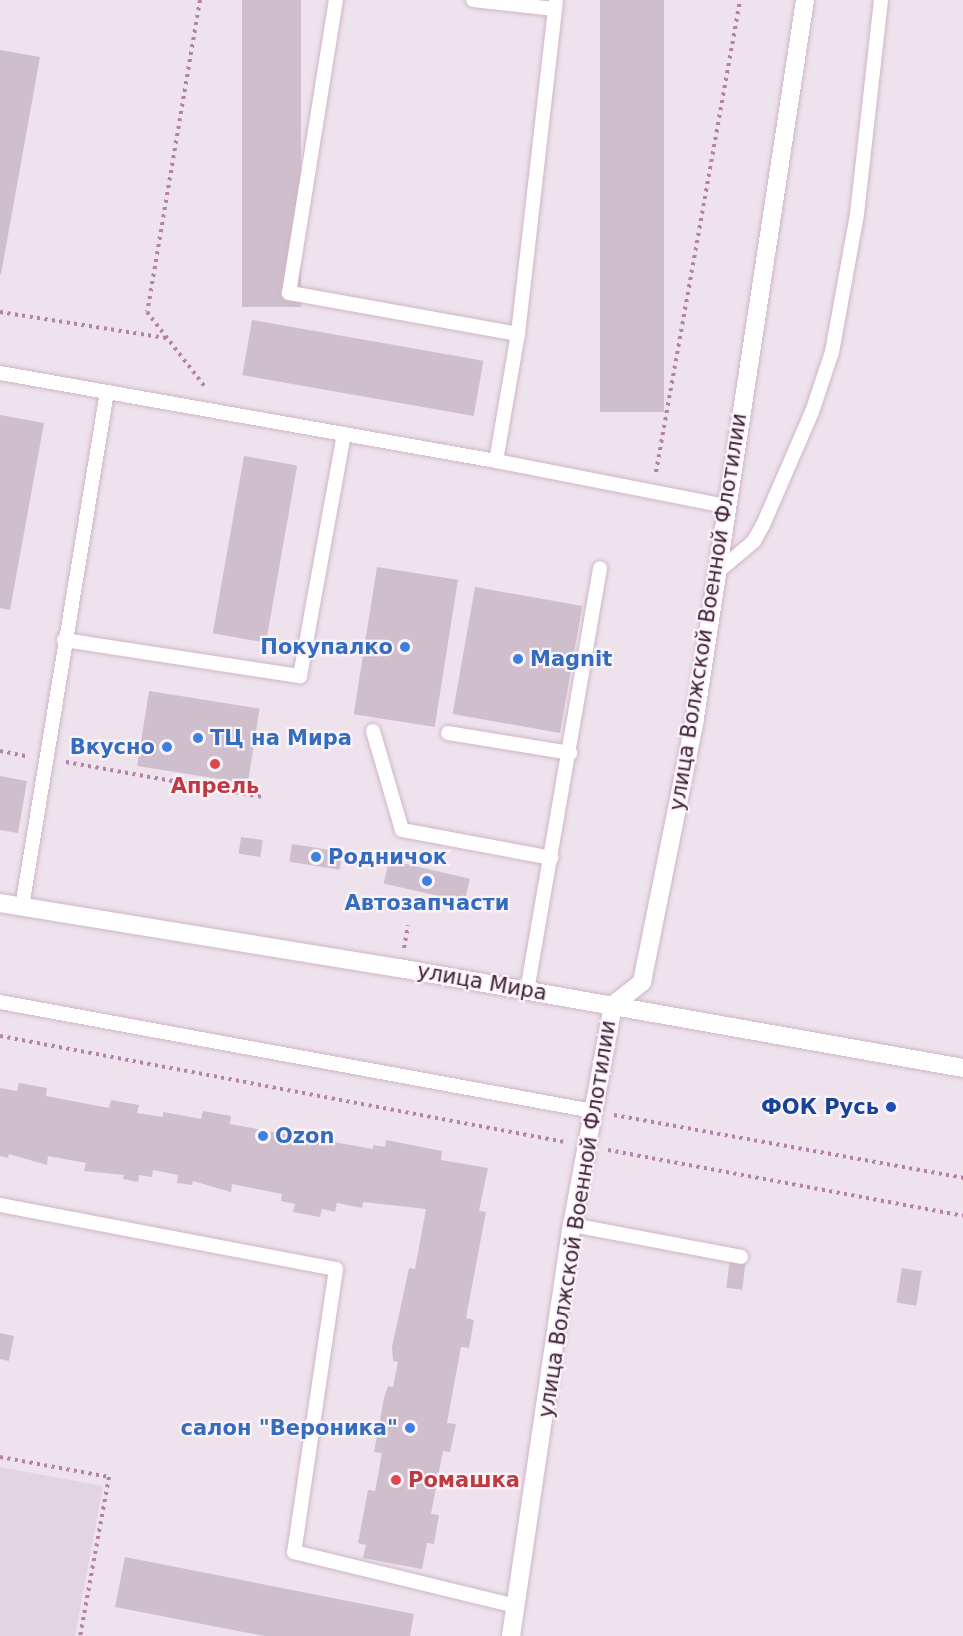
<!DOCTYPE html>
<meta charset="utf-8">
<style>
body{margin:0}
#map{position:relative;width:963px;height:1636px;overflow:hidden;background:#eee3ed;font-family:"DejaVu Sans",sans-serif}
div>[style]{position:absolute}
.built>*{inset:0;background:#e2d4e1}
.building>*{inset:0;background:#cfbfcd;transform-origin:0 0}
.path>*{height:4px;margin-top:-2px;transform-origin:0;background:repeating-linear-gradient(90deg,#b481a7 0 3px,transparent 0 7.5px)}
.roads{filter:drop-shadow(0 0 2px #cfb5ca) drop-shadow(0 0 2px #cfb5ca)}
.lane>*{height:14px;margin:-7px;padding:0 7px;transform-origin:7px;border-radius:7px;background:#fff}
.street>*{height:18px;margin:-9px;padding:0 9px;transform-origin:9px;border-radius:9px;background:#fff}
.secondary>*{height:18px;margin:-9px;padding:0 9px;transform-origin:9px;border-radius:9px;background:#fff}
.dots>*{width:16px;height:16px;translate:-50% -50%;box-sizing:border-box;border:3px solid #faf4fa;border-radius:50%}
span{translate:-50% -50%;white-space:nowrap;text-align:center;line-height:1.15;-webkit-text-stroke:4.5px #faf4fa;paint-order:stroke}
.street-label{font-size:21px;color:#412138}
.shop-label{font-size:21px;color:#366cbe;font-weight:700}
.right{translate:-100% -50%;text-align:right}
.left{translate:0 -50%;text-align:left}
.health-label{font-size:21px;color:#be3a42;font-weight:700}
.transit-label{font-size:21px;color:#164399;font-weight:700}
</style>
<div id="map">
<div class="built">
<i style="clip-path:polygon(0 1467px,103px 1486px,75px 1636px,0 1636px)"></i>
</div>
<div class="building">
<i style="left:242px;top:0;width:59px;height:307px"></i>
<i style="left:600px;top:0;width:64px;height:412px"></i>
<i style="clip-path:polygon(0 50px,40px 57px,1px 274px,0 274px)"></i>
<i style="left:252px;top:320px;width:235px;height:56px;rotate:10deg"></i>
<i style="clip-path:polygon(0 415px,44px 423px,10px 610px,0 608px)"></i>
<i style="left:244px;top:456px;width:54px;height:180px;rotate:10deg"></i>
<i style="left:377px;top:567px;width:82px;height:149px;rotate:9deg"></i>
<i style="left:475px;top:587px;width:109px;height:129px;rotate:10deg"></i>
<i style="left:149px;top:691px;width:112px;height:76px;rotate:9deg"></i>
<i style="clip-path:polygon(0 776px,27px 781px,18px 833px,0 830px)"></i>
<i style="left:241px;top:837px;width:22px;height:17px;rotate:8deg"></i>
<i style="left:292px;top:844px;width:51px;height:18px;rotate:9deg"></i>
<i style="left:389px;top:860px;width:83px;height:24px;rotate:13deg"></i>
<i style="clip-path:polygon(19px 1083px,47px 1088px,46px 1096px,109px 1108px,111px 1100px,139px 1105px,137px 1113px,163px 1117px,163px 1112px,201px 1119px,203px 1111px,231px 1116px,230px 1124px,306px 1138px,307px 1130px,335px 1135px,334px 1142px,373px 1149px,373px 1145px,385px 1147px,386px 1140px,442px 1151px,441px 1160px,488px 1168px,479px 1211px,486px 1212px,466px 1318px,474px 1320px,469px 1348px,461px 1347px,447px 1423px,456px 1424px,450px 1452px,443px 1451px,431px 1514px,439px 1515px,434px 1544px,427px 1543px,422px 1569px,363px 1558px,366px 1545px,358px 1543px,368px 1490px,375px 1491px,382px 1453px,374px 1452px,384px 1398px,388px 1386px,393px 1387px,398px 1362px,393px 1361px,392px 1347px,409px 1268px,415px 1269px,426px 1209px,363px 1202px,362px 1208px,337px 1203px,335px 1212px,322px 1209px,320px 1217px,293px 1212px,295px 1204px,281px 1201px,282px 1194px,232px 1184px,231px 1192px,193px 1181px,192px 1185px,177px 1183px,178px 1175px,153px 1170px,152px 1177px,139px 1175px,138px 1182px,123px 1179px,124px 1175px,84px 1171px,86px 1163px,48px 1156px,47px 1165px,9px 1154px,8px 1158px,0 1156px,0 1088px,17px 1091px)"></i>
<i style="left:730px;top:1258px;width:16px;height:30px;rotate:7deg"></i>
<i style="left:902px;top:1268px;width:20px;height:35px;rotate:9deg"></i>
<i style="clip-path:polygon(0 1333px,14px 1336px,9px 1361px,0 1359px)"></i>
<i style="clip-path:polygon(125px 1557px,414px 1614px,410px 1636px,264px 1636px,115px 1607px)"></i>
</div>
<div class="path">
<i style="left:200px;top:0;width:316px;rotate:99.6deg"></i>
<i style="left:147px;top:312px;width:96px;rotate:52.2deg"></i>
<i style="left:0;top:312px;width:168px;rotate:8.9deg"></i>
<i style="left:656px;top:472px;width:479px;rotate:-79.9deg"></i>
<i style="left:0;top:751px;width:26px;rotate:11deg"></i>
<i style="left:66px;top:762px;width:199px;rotate:10.1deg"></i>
<i style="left:404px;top:948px;width:23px;rotate:-80deg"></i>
<i style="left:0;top:1036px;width:575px;rotate:10.63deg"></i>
<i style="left:614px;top:1115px;width:355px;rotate:10.2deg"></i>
<i style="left:608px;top:1150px;width:361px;rotate:10.5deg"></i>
<i style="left:0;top:1457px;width:111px;rotate:10.4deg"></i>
<i style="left:109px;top:1477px;width:162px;rotate:100.3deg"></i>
</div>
<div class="roads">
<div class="lane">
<i style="left:473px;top:0;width:82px;rotate:6.3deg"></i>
<i style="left:555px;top:9px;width:9px;rotate:-84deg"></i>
<i style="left:518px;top:334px;width:327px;rotate:-83.5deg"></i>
<i style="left:0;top:373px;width:504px;rotate:10.06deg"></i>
<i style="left:496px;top:461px;width:129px;rotate:-80.2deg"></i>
<i style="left:518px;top:334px;width:233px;rotate:-169.8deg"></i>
<i style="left:289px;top:293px;width:297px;rotate:-80.9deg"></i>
<i style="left:496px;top:461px;width:233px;rotate:11.1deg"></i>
<i style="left:715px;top:574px;width:51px;rotate:-40.2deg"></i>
<i style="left:754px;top:541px;width:18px;rotate:-61deg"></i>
<i style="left:763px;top:525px;width:123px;rotate:-66.6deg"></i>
<i style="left:812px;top:412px;width:63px;rotate:-71.6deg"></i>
<i style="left:832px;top:352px;width:140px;rotate:-79.7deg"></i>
<i style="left:857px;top:214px;width:215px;rotate:-83.6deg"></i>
<i style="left:64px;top:640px;width:239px;rotate:8.7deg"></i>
<i style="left:300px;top:676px;width:245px;rotate:-79.7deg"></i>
<i style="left:373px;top:731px;width:103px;rotate:73.7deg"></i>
<i style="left:402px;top:830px;width:152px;rotate:10.6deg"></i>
<i style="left:448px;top:733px;width:124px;rotate:9.3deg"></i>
<i style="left:22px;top:907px;width:522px;rotate:-80.63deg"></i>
<i style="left:527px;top:991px;width:429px;rotate:-80.2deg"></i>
<i style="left:0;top:1002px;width:603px;rotate:10.42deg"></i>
<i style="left:0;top:1205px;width:342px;rotate:10.8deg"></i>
<i style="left:336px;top:1269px;width:286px;rotate:98.4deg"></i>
<i style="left:294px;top:1552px;width:228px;rotate:13.7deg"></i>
<i style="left:572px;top:1225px;width:172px;rotate:10.7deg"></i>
</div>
<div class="street">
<i style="left:613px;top:1005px;width:37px;rotate:-38deg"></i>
<i style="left:642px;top:982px;width:269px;rotate:-78.6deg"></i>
<i style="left:695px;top:718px;width:726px;rotate:-81.29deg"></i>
</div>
<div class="secondary">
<i style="left:0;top:903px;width:404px;rotate:9.3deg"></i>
<i style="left:399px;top:968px;width:573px;rotate:10.05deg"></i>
<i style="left:511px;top:1636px;width:416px;rotate:-81.6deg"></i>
<i style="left:572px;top:1225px;width:224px;rotate:-79.4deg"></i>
</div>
</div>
<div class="dots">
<i style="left:405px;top:647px;background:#3f7fe0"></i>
<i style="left:518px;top:659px;background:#3f7fe0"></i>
<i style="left:198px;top:738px;background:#3f7fe0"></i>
<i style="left:167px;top:747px;background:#3f7fe0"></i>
<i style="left:215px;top:764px;background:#e0444e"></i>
<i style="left:316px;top:857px;background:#3f7fe0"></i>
<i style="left:427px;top:881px;background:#3f7fe0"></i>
<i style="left:891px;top:1107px;background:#1a4fb4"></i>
<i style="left:263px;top:1136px;background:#3f7fe0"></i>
<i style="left:410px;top:1428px;background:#3f7fe0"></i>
<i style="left:396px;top:1480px;background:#e0444e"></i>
</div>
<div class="street-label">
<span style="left:708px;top:612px;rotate:-81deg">улица Волжской Военной Флотилии</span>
<span style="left:482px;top:982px;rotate:10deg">улица Мира</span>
<span style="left:577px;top:1219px;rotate:-81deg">улица Волжской Военной Флотилии</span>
</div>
<div class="shop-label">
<span class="right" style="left:393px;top:647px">Покупалко</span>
<span class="left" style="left:530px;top:659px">Magnit</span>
<span class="left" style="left:210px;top:738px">ТЦ на Мира</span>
<span class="right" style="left:155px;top:747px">Вкусно</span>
<span class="left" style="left:328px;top:857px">Родничок</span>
<span style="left:427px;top:903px">Автозапчасти</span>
<span class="left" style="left:275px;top:1136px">Ozon</span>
<span class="right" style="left:398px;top:1428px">салон "Вероника"</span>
</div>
<div class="health-label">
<span style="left:215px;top:786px">Апрель</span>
<span class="left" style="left:408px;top:1480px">Ромашка</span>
</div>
<div class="transit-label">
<span class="right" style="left:879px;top:1107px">ФОК Русь</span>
</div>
</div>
